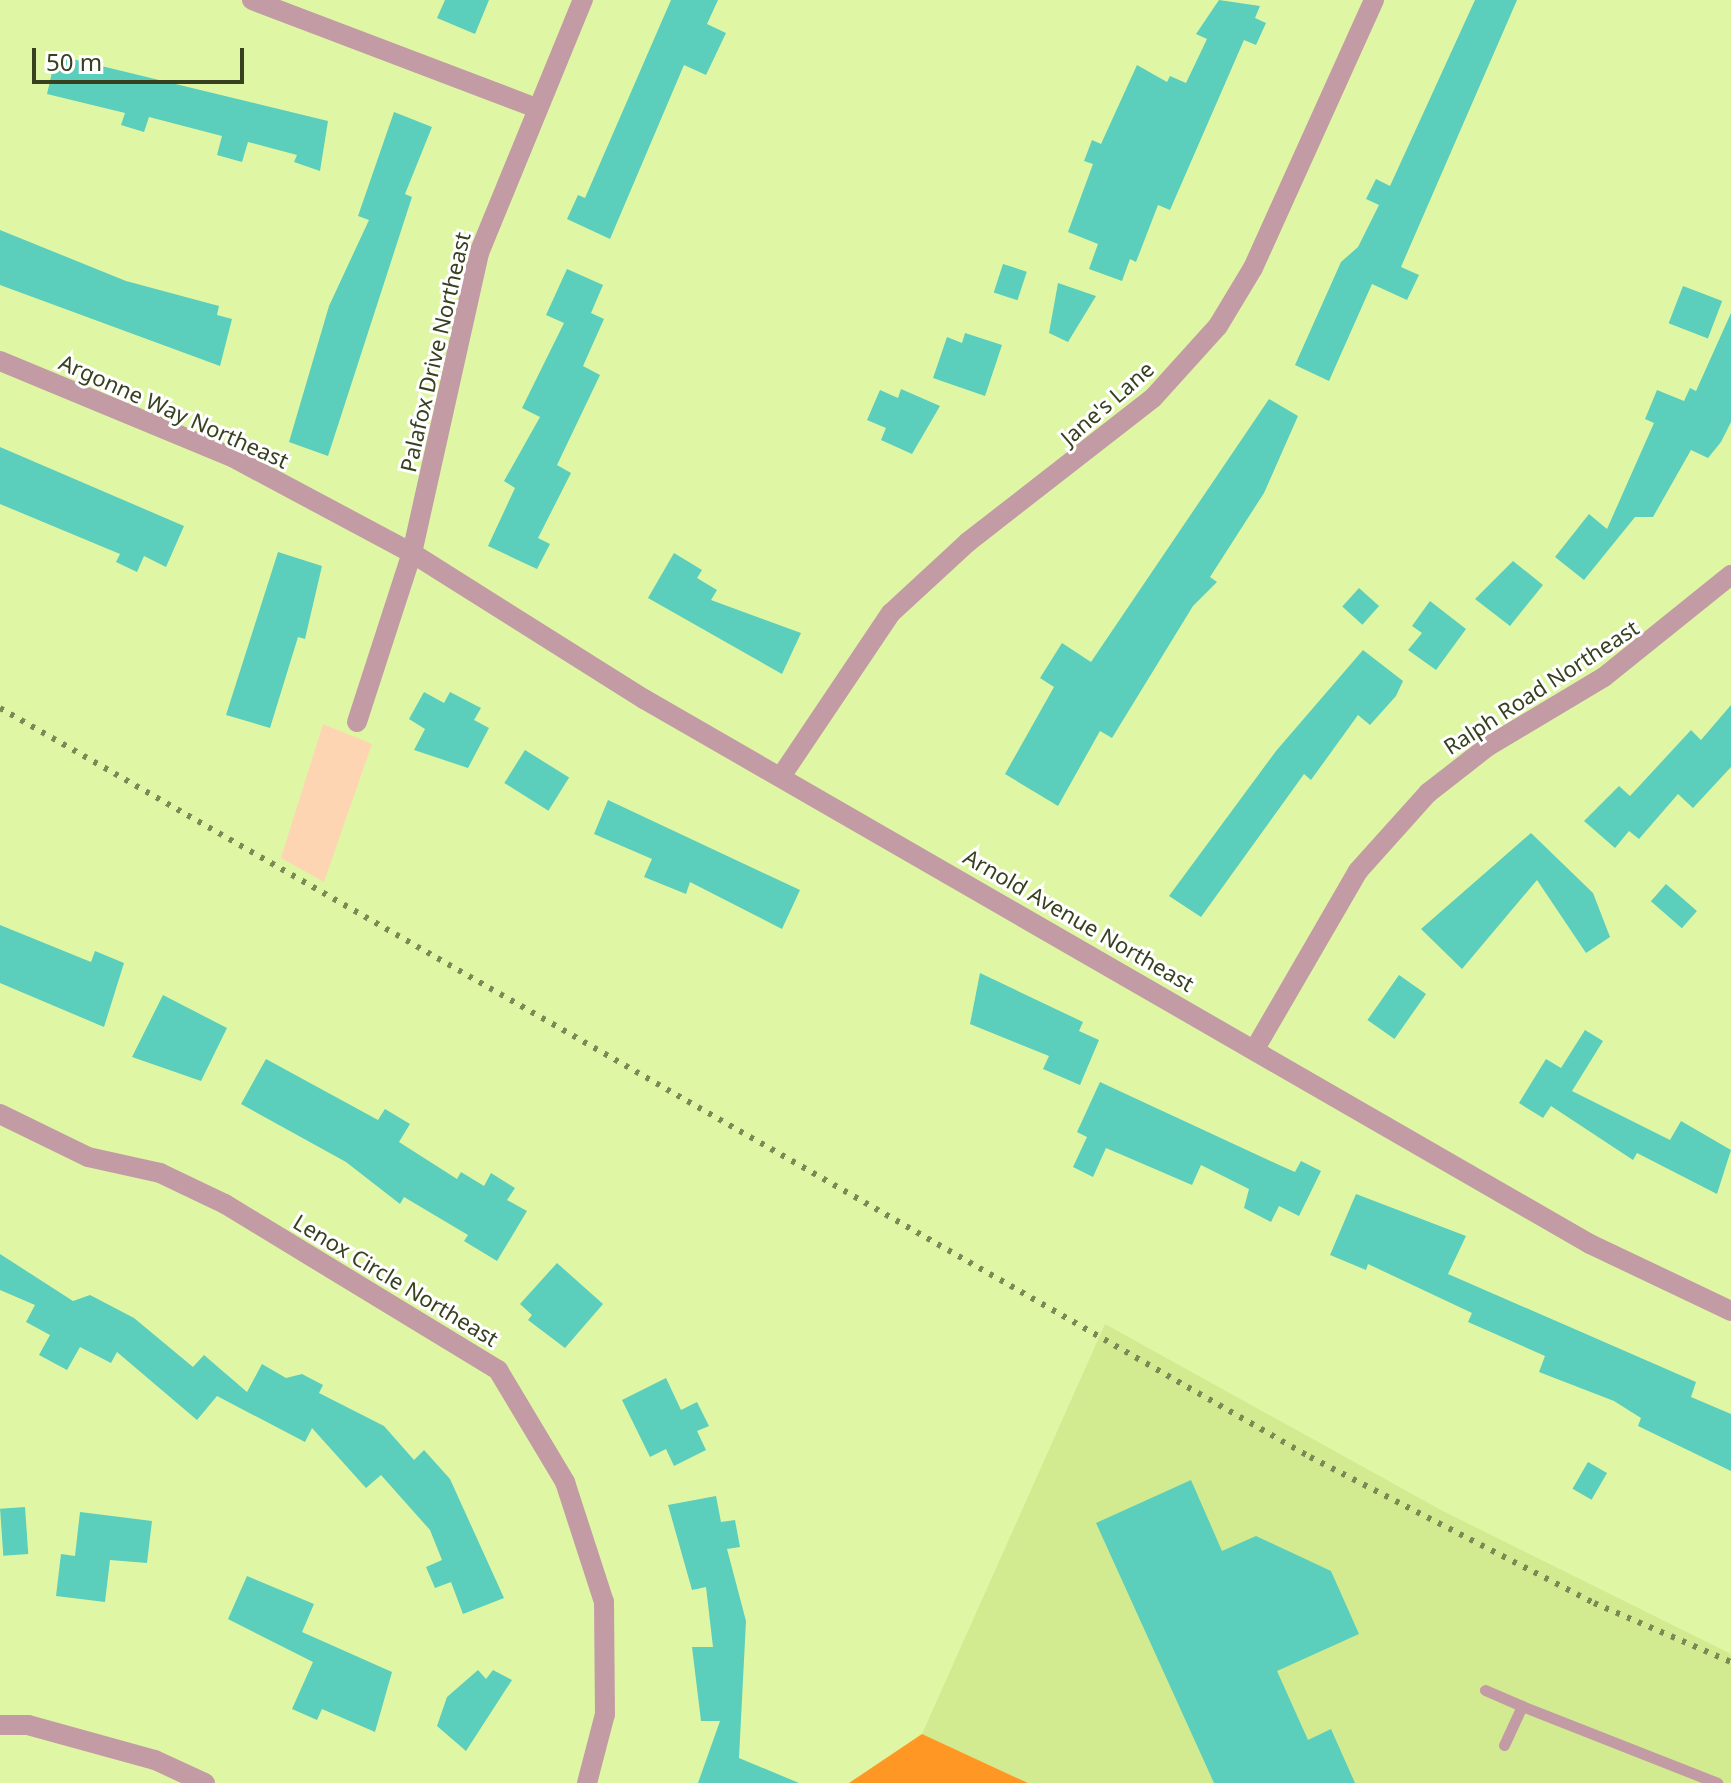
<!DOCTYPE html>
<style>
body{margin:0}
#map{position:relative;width:1731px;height:1783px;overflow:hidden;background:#dff7a5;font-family:"Noto Sans",sans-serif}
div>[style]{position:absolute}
.built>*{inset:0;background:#d2eb90}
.green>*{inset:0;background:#fed5b3}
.forest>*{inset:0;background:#ff9724}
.building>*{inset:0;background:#5bcebc;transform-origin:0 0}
.service>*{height:11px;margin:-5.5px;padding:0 5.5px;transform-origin:5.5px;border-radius:5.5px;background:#c39ba5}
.minor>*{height:20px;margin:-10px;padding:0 10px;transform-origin:10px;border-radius:10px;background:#c39ba5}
.rail>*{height:6px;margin-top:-3px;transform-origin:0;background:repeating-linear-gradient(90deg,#7b8a55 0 4px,transparent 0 12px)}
span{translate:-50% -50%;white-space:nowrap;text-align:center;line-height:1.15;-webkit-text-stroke:6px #fff;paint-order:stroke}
.street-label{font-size:22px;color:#37401f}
.scale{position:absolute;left:32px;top:48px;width:212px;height:36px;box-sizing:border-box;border:4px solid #37401f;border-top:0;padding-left:10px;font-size:24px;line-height:28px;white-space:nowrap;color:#37401f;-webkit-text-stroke:6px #fff;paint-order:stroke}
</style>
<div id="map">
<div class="built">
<i style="clip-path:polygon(1105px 1324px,1441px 1510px,1731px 1654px,1731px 1783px,1028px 1783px,922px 1734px)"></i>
</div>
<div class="green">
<i style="clip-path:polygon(323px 724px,372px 744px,324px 882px,281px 858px)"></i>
</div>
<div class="forest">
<i style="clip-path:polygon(922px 1734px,1028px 1783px,849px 1783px)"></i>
</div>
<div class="building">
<i style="clip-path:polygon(445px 0,489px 0,475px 34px,437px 18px)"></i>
<i style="clip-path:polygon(671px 0,718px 0,707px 24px,726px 33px,706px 75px,684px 65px,610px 239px,567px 219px,578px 195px,585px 198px)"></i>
<i style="clip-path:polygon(1219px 0,1260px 6px,1255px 18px,1266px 23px,1256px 45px,1244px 40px,1170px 210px,1158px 205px,1136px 262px,1130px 259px,1122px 281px,1089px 269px,1098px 244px,1068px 232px,1093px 164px,1084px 161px,1092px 140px,1101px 144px,1137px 65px,1167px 82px,1170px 76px,1186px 83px,1207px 39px,1196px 34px)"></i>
<i style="clip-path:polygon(1475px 0,1517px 0,1401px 267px,1419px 275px,1407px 300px,1372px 284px,1329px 381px,1295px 365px,1341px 262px,1358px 247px,1379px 205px,1366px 199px,1376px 179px,1390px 186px)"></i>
<i style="clip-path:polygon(56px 55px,328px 121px,320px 171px,294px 162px,297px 155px,248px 142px,242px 162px,217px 155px,222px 136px,149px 117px,144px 132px,121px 125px,125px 113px,47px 94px)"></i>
<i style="clip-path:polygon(394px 112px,432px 127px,405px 194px,412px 197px,328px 456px,289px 442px,329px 306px,369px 220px,358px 216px)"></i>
<i style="clip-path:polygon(0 230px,126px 281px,219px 306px,217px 315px,232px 319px,220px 366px,0 285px)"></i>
<i style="left:1003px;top:264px;width:25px;height:30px;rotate:18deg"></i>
<i style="clip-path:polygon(567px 269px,603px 285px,591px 313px,604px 319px,583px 366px,600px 375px,557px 465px,571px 473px,538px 538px,550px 544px,537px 569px,488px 546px,515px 488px,504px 481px,540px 417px,522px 408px,564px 323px,546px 315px)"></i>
<i style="clip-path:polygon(1058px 283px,1096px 296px,1068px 342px,1049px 333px)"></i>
<i style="left:1683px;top:286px;width:42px;height:40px;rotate:21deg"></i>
<i style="clip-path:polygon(1731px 313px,1731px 422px,1721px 442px,1708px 458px,1691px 450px,1653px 517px,1635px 517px,1584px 580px,1555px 557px,1589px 514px,1607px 529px,1654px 423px,1645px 419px,1657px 390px,1684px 401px,1690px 388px,1696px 391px)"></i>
<i style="clip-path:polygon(965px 333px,1002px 345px,985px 396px,933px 378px,947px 337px,962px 343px)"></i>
<i style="clip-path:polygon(901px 389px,940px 406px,912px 454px,881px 440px,886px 428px,867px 420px,880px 390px,898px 398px)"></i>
<i style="clip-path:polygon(1269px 399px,1298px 416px,1264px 493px,1210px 577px,1217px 582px,1193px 606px,1112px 738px,1100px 731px,1058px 806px,1005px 774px,1054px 687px,1040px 678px,1062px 643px,1091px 662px)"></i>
<i style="clip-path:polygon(0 447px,184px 526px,166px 567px,144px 556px,137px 572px,116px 562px,120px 554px,0 504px)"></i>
<i style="clip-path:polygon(278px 552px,322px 566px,305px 639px,298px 637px,270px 728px,226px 715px)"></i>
<i style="clip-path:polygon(674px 553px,702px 570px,697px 578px,717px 590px,711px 600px,801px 633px,782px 674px,648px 598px)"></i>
<i style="clip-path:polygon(1513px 561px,1543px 585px,1510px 626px,1475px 599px)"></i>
<i style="left:1359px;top:588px;width:27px;height:25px;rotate:42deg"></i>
<i style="clip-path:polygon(1430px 601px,1466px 629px,1436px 670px,1408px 650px,1422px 633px,1412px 626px)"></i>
<i style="clip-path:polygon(1363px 650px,1403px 681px,1396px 696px,1370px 725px,1358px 715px,1311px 780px,1304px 774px,1201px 917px,1169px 896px,1276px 751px)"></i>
<i style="clip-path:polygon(424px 692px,444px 703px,450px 692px,481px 708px,474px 720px,489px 728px,468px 768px,414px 750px,425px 729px,409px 719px)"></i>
<i style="clip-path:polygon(1731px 705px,1731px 767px,1693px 808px,1678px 794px,1639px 839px,1629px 831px,1615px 848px,1584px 821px,1619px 786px,1630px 796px,1691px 730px,1701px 740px)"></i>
<i style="left:525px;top:750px;width:52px;height:39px;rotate:32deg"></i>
<i style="clip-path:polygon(608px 800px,800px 890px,782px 929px,690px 882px,686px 894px,644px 877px,652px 859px,594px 834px)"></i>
<i style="clip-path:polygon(1531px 833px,1593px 893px,1610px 937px,1586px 953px,1537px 880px,1462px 969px,1421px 929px)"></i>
<i style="left:1666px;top:884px;width:41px;height:23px;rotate:41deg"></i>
<i style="clip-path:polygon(0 925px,91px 962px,95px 951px,124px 963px,104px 1027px,0 983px)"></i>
<i style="clip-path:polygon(980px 973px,1083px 1022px,1079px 1031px,1099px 1040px,1080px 1085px,1043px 1069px,1049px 1056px,970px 1024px)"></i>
<i style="left:1399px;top:975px;width:33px;height:55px;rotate:35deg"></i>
<i style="clip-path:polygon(163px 995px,227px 1028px,201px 1081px,132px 1057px)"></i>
<i style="clip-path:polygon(1585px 1030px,1603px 1041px,1572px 1091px,1670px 1140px,1681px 1121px,1731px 1150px,1717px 1194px,1637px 1153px,1633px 1160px,1551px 1106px,1543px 1118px,1519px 1103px,1546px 1059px,1561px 1068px)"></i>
<i style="clip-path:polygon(266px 1059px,378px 1120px,385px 1109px,410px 1124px,399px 1142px,457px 1179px,461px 1172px,484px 1186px,491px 1173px,515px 1188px,507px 1200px,527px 1211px,497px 1261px,464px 1241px,468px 1235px,404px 1197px,400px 1204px,346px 1162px,241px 1104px)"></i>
<i style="clip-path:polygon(1100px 1082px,1277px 1164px,1295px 1172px,1301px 1161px,1321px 1171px,1299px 1216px,1279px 1206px,1271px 1222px,1244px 1208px,1249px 1189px,1201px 1165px,1192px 1185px,1106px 1148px,1093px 1177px,1073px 1167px,1087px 1137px,1077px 1132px)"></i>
<i style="clip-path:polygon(1356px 1194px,1466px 1236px,1448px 1274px,1696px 1382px,1691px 1397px,1731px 1414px,1731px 1471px,1638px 1426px,1641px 1418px,1614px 1401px,1539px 1372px,1545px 1356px,1468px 1322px,1472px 1313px,1368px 1264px,1366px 1270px,1330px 1255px)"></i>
<i style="clip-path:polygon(0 1254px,73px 1301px,90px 1295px,134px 1318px,193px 1367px,204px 1355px,247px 1392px,262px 1364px,286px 1378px,302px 1374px,323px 1385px,319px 1393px,384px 1426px,414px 1460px,424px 1450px,450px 1479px,504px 1598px,463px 1614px,451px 1582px,435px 1588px,426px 1567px,442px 1560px,430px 1530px,381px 1475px,366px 1488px,312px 1428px,305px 1442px,217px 1396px,197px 1420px,117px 1352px,111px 1363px,80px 1347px,67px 1370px,39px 1355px,50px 1335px,26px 1322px,35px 1305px,0 1290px)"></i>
<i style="clip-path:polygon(557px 1263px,603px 1304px,565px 1348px,528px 1320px,532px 1315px,520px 1304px)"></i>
<i style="clip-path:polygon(666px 1378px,681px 1410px,697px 1402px,709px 1426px,697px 1431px,706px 1450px,674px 1466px,666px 1449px,650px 1457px,622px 1400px)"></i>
<i style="left:1588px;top:1462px;width:22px;height:31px;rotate:30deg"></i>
<i style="clip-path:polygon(1191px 1480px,1222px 1551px,1256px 1536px,1331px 1571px,1359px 1634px,1277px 1671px,1308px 1740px,1331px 1729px,1355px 1783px,1214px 1783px,1096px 1523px)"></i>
<i style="clip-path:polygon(716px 1496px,721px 1522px,735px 1520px,740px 1547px,727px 1549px,746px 1621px,739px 1758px,799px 1783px,698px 1783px,720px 1721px,701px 1721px,692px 1647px,713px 1647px,706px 1587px,692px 1590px,668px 1505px)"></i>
<i style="left:25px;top:1507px;width:47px;height:25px;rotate:86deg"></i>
<i style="clip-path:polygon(80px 1512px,152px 1521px,147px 1563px,110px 1560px,105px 1602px,56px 1596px,61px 1554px,75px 1556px)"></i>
<i style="clip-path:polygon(247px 1576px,314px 1604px,302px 1632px,392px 1672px,375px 1732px,322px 1709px,317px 1720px,292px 1709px,313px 1662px,228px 1619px)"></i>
<i style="clip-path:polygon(478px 1670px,486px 1679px,493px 1670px,512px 1680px,466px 1751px,437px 1726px,447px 1697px)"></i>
</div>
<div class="service">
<i style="left:1485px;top:1690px;width:40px;rotate:23.4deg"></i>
<i style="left:1504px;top:1745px;width:43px;rotate:-65.2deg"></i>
<i style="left:1522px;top:1706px;width:210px;rotate:21.5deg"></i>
</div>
<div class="minor">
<i style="left:252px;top:0;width:302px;rotate:20.8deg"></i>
<i style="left:0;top:361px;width:251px;rotate:22.5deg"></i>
<i style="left:232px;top:457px;width:204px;rotate:28.1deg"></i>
<i style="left:412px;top:553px;width:274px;rotate:32.2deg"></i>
<i style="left:644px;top:699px;width:1092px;rotate:29.95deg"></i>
<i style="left:1590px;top:1244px;width:156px;rotate:25.4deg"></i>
<i style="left:357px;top:722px;width:178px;rotate:-72deg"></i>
<i style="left:412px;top:553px;width:307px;rotate:-77.4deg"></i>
<i style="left:479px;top:253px;width:274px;rotate:-67.7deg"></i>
<i style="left:782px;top:775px;width:195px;rotate:-56.1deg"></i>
<i style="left:891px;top:613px;width:105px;rotate:-42.7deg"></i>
<i style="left:968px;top:542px;width:234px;rotate:-37.9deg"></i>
<i style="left:1153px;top:398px;width:97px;rotate:-47.9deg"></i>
<i style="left:1218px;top:326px;width:68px;rotate:-58.9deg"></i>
<i style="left:1253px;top:268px;width:294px;rotate:-65.7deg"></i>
<i style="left:1256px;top:1047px;width:203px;rotate:-59.9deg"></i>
<i style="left:1358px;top:871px;width:105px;rotate:-48.1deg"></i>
<i style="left:1428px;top:793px;width:75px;rotate:-37.9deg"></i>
<i style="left:1487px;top:747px;width:136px;rotate:-30.9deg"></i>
<i style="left:1604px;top:677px;width:163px;rotate:-38.8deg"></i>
<i style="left:0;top:1114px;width:98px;rotate:26deg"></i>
<i style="left:88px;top:1157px;width:74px;rotate:12.5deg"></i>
<i style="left:160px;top:1173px;width:72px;rotate:25.5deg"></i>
<i style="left:225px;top:1204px;width:320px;rotate:31.3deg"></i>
<i style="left:498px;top:1370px;width:131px;rotate:59.1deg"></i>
<i style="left:565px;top:1482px;width:126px;rotate:72deg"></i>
<i style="left:604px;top:1602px;width:112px;rotate:89.5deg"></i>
<i style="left:605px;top:1714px;width:71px;rotate:104.6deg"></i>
<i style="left:0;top:1725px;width:28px"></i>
<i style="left:28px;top:1725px;width:132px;rotate:15.4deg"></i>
<i style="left:155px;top:1760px;width:55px;rotate:24.7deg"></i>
</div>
<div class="rail">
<i style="left:0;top:708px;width:1509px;rotate:29.76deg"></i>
<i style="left:1310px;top:1457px;width:319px;rotate:27.2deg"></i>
<i style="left:1594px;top:1603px;width:149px;rotate:23.3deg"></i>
</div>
<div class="street-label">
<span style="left:435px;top:352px;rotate:-77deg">Palafox Drive Northeast</span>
<span style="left:1107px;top:403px;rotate:-41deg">Jane's Lane</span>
<span style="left:174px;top:411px;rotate:24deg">Argonne Way Northeast</span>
<span style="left:1541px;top:687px;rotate:-33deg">Ralph Road Northeast</span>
<span style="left:1079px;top:920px;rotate:30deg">Arnold Avenue Northeast</span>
<span style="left:396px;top:1280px;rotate:31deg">Lenox Circle Northeast</span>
</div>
<div class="scale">50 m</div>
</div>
